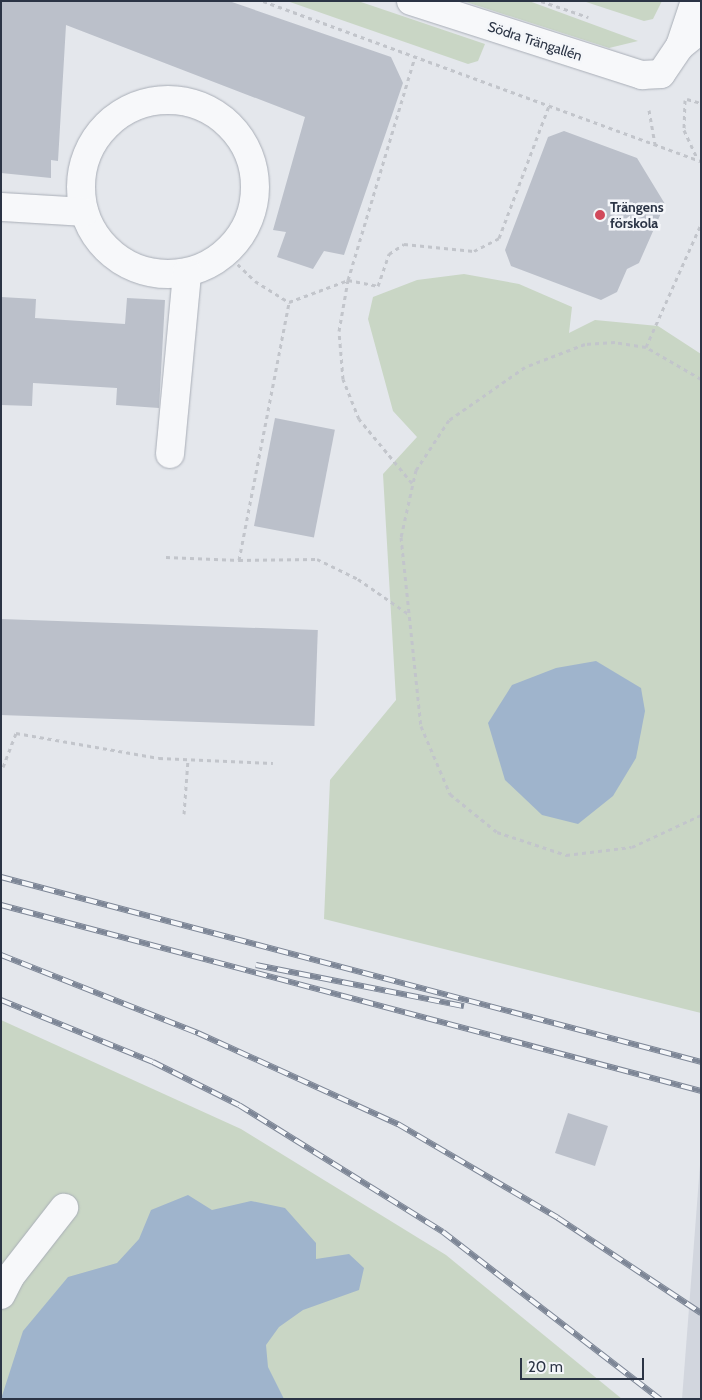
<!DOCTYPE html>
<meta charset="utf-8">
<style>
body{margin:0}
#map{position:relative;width:702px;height:1400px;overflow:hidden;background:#e4e7ec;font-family:Cabin,sans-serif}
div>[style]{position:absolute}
.built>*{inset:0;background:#d2d6de}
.green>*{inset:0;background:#c9d6c5}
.water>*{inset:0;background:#9fb4cc}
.building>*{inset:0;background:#bbc0ca;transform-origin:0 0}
.path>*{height:3px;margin-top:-1.5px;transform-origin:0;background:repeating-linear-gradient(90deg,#c2c5cb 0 4px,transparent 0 8px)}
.roads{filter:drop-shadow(0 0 1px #a9aeb7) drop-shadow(0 0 1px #a9aeb7)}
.minor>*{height:28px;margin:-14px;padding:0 14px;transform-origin:14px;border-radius:14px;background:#f7f8fa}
.minor>.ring{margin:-14px;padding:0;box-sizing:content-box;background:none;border:28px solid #f7f8fa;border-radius:50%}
.rail>*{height:5.5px;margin-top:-2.75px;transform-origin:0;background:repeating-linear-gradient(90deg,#f4f6f9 0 11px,#7d8696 0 22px);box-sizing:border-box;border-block:1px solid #7d8696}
.dots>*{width:14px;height:14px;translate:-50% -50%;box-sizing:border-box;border:2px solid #f4f6f9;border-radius:50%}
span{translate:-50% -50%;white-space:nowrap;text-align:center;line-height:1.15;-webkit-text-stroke:5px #f4f6f9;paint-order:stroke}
.street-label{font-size:14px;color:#2b3445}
.poi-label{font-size:14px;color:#2b3445;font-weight:700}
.left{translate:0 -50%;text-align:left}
.frame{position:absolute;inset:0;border:2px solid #2b3445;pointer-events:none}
.scale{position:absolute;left:520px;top:1358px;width:124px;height:22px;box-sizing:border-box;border:2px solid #2b3445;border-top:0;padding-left:6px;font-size:15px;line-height:18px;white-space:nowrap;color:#2b3445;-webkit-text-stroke:4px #f4f6f9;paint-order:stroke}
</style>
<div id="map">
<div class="built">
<i style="clip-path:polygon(701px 1152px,701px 1399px,682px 1399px)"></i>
</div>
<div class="green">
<i style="clip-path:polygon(287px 1px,358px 1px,485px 44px,478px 61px,468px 64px)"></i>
<i style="clip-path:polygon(463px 1px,529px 1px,638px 41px,609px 48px)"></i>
<i style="clip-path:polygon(583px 1px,662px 1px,653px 19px,644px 21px)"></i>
<i style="clip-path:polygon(464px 274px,519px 284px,572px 307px,569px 333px,595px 320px,658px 326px,701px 354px,701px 1013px,324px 919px,330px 780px,396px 700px,383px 474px,417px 437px,393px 411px,368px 319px,373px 297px,417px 280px)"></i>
<i style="clip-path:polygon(1px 1020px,241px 1129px,446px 1255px,622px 1399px,1px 1399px)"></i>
</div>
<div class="water">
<i style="clip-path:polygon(596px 661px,641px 688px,645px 711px,636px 758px,613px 796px,578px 824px,542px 815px,505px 780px,488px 723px,512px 685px,556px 668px)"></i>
<i style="clip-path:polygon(188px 1195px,212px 1210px,251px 1201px,285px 1208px,316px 1243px,316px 1259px,349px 1254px,364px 1268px,359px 1290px,303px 1310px,279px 1327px,266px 1345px,268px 1367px,284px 1399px,1px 1399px,23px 1331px,68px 1277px,117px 1263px,139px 1239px,151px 1210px)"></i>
</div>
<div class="building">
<i style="clip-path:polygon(1px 1px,229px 1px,391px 57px,403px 83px,344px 255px,324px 251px,313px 269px,277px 257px,286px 232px,273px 230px,305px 117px,66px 25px,58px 161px,51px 160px,51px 178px,1px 173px)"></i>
<i style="clip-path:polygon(564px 131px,637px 158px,665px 204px,639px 263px,627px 269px,617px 292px,601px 300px,511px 266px,505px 250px,548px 137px)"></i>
<i style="clip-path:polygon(1px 297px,36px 299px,35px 318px,125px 324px,127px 298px,165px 300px,159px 408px,116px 405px,117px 388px,33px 383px,32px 406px,1px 405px)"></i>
<i style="left:275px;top:418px;width:61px;height:110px;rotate:11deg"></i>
<i style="left:1px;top:619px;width:317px;height:96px;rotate:2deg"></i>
<i style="left:568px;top:1113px;width:42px;height:42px;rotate:18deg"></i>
</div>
<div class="path">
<i style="left:263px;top:1px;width:466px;rotate:20.1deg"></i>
<i style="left:541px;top:1px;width:50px;rotate:18.8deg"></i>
<i style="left:687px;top:99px;width:15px;rotate:16deg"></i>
<i style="left:685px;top:100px;width:30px;rotate:92deg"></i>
<i style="left:684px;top:130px;width:31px;rotate:65deg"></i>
<i style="left:649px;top:110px;width:36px;rotate:80deg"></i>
<i style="left:226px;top:253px;width:40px;rotate:44deg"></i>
<i style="left:255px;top:281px;width:40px;rotate:32deg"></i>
<i style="left:289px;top:302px;width:63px;rotate:-20.4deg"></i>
<i style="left:348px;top:280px;width:31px;rotate:11deg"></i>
<i style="left:378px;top:286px;width:34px;rotate:-71deg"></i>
<i style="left:389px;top:254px;width:18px;rotate:-34deg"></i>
<i style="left:404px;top:244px;width:70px;rotate:5.7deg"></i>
<i style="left:474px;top:251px;width:28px;rotate:-27deg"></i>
<i style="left:499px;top:238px;width:144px;rotate:-69.3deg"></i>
<i style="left:646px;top:347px;width:135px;rotate:-65.9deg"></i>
<i style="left:701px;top:379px;width:64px;rotate:-149.8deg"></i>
<i style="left:646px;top:347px;width:31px;rotate:-171deg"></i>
<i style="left:615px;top:342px;width:30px;rotate:176deg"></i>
<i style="left:585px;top:344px;width:64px;rotate:159deg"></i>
<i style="left:525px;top:367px;width:93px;rotate:145.1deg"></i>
<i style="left:449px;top:420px;width:60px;rotate:123.4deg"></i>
<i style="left:416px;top:470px;width:69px;rotate:102.6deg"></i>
<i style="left:401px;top:537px;width:190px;rotate:84deg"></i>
<i style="left:421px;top:726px;width:74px;rotate:66.9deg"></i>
<i style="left:450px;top:794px;width:60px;rotate:39deg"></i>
<i style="left:497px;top:832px;width:73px;rotate:18.4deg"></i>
<i style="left:566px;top:855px;width:66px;rotate:-6.9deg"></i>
<i style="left:632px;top:847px;width:76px;rotate:-24.9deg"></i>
<i style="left:412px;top:483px;width:83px;rotate:-129.6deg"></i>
<i style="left:359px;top:419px;width:43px;rotate:-111.8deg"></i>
<i style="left:343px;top:379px;width:48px;rotate:-94.8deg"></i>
<i style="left:339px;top:331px;width:52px;rotate:-80deg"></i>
<i style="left:348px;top:280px;width:234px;rotate:-73.3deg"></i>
<i style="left:166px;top:557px;width:73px;rotate:2.4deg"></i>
<i style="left:239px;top:560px;width:263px;rotate:-79deg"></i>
<i style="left:239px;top:560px;width:78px;rotate:-0.7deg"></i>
<i style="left:317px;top:559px;width:46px;rotate:26deg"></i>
<i style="left:358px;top:579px;width:63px;rotate:34.7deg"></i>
<i style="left:3px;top:767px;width:36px;rotate:-69deg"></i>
<i style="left:16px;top:733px;width:145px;rotate:9.9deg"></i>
<i style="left:159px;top:758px;width:114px;rotate:2.5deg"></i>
<i style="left:184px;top:814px;width:54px;rotate:-85.8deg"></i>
</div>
<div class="roads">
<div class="minor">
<i style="left:411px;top:1px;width:243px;rotate:17.8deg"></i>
<i style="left:642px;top:75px;width:19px;rotate:-3deg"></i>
<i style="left:661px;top:74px;width:34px;rotate:-56deg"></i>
<i style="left:680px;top:46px;width:27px;rotate:-39deg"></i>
<i style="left:680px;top:46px;width:47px;rotate:-71.6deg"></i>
<i class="ring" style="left:81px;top:100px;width:146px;height:146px"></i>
<i style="left:1px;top:207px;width:83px;rotate:3.4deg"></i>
<i style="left:170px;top:454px;width:182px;rotate:-84.6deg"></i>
<i style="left:1px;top:1295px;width:20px;rotate:-63deg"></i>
<i style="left:10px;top:1277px;width:88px;rotate:-52deg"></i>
</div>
</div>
<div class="rail">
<i style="left:1px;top:877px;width:724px;rotate:14.8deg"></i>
<i style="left:1px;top:905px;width:724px;rotate:14.88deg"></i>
<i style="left:1px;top:955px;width:212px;rotate:21.6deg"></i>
<i style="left:198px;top:1033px;width:220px;rotate:24.5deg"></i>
<i style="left:398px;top:1124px;width:186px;rotate:30.4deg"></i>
<i style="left:558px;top:1218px;width:172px;rotate:33.6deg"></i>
<i style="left:256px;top:965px;width:212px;rotate:11.2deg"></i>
<i style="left:1px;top:1000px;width:164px;rotate:22.2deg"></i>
<i style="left:153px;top:1062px;width:96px;rotate:26.6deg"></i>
<i style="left:239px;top:1105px;width:240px;rotate:31.9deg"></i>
<i style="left:443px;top:1232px;width:274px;rotate:37.6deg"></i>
</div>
<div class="dots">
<i style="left:600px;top:215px;background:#d1495b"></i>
</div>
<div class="street-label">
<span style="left:535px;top:41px;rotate:18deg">Södra Trängallén</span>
</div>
<div class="poi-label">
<span class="left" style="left:610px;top:215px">Trängens<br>förskola</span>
</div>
<div class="frame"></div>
<div class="scale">20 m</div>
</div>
